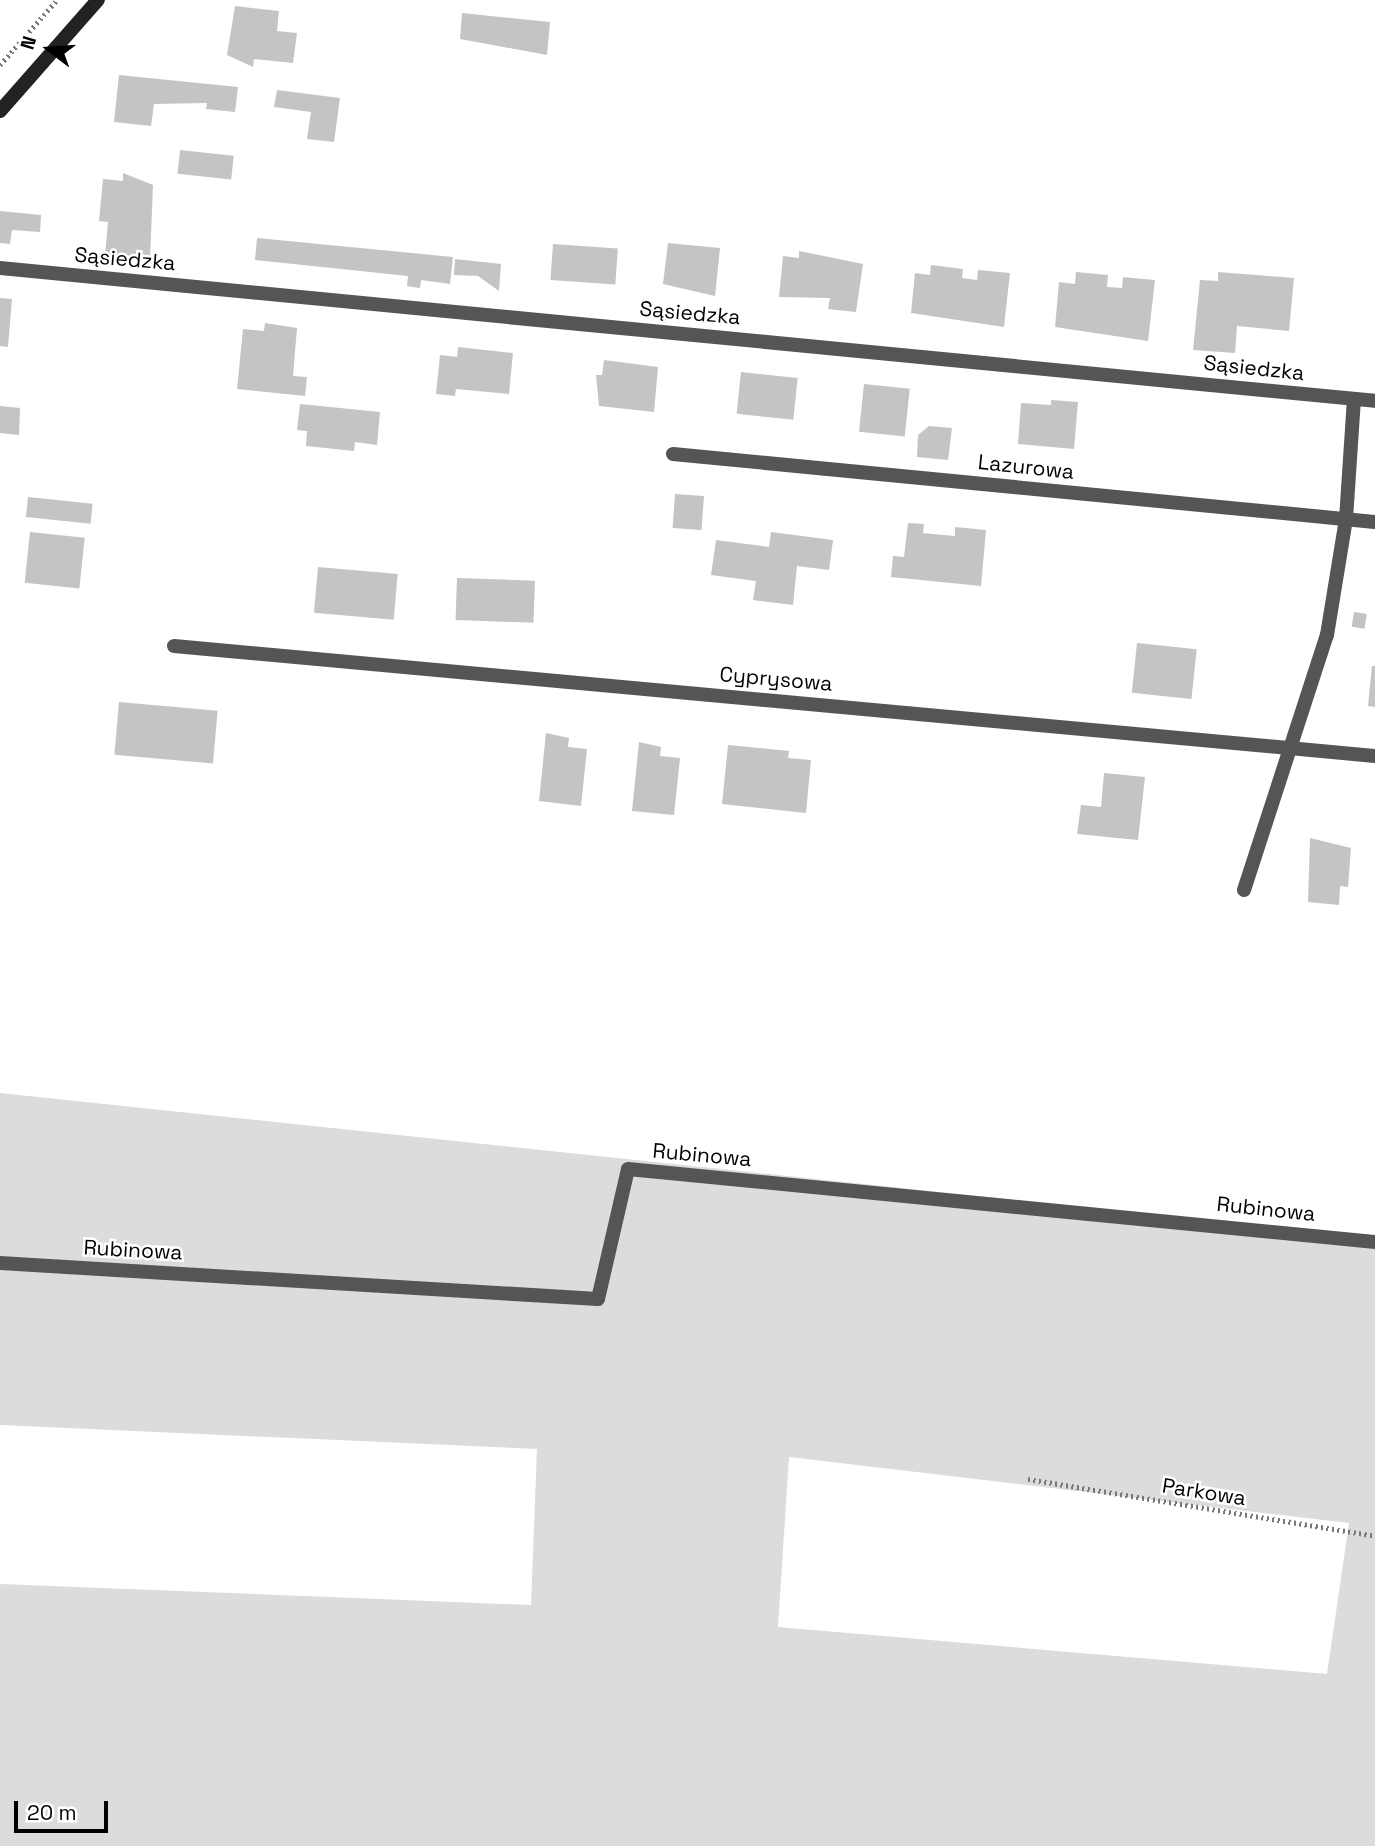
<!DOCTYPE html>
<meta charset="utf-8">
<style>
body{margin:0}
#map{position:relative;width:1375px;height:1846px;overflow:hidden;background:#fff;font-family:"Space Grotesk",sans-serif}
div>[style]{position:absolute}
.green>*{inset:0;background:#dcdcdc}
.building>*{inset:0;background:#c4c4c4;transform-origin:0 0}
.path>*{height:4.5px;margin-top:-2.25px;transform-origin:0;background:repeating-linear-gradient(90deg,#777 0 2px,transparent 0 5.5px)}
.minor>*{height:14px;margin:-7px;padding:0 7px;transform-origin:7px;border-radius:7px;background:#555}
.secondary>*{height:14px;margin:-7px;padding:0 7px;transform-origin:7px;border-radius:7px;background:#222}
span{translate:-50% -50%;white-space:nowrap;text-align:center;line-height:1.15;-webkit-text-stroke:5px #fff;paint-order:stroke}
.street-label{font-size:21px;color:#000}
.north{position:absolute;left:14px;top:14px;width:70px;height:70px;-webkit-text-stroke:5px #fff;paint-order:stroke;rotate:287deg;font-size:19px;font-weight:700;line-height:28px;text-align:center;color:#000}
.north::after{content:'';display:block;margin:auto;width:24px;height:32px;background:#000;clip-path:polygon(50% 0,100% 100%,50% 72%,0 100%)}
.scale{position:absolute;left:14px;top:1801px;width:94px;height:32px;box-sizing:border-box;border:4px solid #000;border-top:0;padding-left:9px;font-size:21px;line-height:24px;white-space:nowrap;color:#000;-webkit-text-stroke:5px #fff;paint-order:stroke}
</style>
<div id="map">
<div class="green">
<i style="clip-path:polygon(evenodd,0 1093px,1375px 1238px,1375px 1846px,0 1846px,0 1584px,531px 1605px,537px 1449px,0 1425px,0 1093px,789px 1457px,1349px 1523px,1327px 1674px,778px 1627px,789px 1457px)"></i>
</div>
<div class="building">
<i style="clip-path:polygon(235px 6px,279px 11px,277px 31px,297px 33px,293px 63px,254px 59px,253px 67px,227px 55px)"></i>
<i style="clip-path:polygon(462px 13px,550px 22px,547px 55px,460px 39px)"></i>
<i style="clip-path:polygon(119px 75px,238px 87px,235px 112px,206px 109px,207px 103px,154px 104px,151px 126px,114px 122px)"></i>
<i style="clip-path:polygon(277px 90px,340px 98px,334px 142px,307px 139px,311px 112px,274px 107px)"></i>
<i style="left:180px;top:150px;width:54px;height:24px;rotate:6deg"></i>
<i style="clip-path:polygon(123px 173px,153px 185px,150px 261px,105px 256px,108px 222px,99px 221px,103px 179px,123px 181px)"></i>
<i style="clip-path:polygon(0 211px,41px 215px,40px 232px,12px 230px,10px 244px,0 243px)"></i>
<i style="clip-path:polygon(257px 238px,453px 257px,450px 284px,421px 280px,420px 288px,407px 286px,408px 276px,255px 260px)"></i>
<i style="clip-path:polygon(668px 243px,720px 248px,715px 296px,663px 284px)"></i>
<i style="left:553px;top:244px;width:65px;height:36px;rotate:4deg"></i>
<i style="clip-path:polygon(799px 251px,863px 264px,856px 312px,828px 309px,830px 298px,779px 297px,783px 256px,799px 258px)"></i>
<i style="clip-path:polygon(455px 259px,501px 264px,499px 291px,478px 276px,454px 275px)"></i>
<i style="clip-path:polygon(931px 265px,963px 269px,962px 278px,977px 280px,978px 270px,1010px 273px,1004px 327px,911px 313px,915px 273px,930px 275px)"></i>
<i style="clip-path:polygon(1076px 272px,1108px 275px,1107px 287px,1122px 288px,1123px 277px,1155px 280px,1148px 341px,1055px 327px,1059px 282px,1075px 284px)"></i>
<i style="clip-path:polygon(1218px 272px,1294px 278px,1289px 331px,1237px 326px,1235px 353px,1193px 350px,1200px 280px,1218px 281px)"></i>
<i style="clip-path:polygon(0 298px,12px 299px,8px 347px,0 346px)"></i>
<i style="clip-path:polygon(265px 323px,297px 328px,293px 376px,307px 377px,305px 396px,237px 389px,243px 329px,264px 331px)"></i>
<i style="clip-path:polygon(458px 347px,513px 353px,509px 394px,456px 389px,455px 396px,436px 394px,440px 355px,457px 357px)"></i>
<i style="clip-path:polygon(604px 360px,658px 367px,654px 412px,599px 406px,596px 375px,602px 375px)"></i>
<i style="left:741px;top:372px;width:57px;height:42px;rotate:6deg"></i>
<i style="left:864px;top:384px;width:46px;height:48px;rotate:6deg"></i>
<i style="clip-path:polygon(1051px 400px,1078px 402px,1074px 449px,1018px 444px,1021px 403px,1051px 405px)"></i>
<i style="clip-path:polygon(300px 404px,380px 412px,377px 445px,355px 442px,354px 451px,306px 446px,307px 431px,297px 430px)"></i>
<i style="clip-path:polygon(0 406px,20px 408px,19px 435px,0 433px)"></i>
<i style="clip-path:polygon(929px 426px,952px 428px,948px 460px,917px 457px,918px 435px)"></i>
<i style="left:675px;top:494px;width:29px;height:34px;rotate:4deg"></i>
<i style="left:28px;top:497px;width:65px;height:20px;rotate:6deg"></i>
<i style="clip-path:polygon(908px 523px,924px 524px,923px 533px,955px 536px,955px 527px,986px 530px,981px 586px,891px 577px,893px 556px,904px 557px)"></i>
<i style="left:30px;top:532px;width:55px;height:51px;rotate:6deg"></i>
<i style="clip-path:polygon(771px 532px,833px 540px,829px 570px,797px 566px,793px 605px,753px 600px,756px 581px,711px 575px,716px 540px,769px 547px)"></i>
<i style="left:318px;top:567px;width:80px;height:46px;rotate:5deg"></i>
<i style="left:457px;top:578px;width:78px;height:42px;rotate:2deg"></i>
<i style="left:1354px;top:612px;width:13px;height:15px;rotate:9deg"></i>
<i style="left:1137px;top:643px;width:60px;height:50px;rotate:6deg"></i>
<i style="clip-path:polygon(1372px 666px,1375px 666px,1375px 707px,1368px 706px)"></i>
<i style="left:119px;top:702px;width:99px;height:53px;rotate:5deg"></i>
<i style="clip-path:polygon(546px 733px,569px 738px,568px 747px,587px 749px,581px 806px,539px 801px)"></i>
<i style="clip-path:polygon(639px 742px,661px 747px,660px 756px,680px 758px,674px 815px,632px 811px)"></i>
<i style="clip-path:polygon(728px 745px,789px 751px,788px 758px,811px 760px,806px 813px,722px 804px)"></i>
<i style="clip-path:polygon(1104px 773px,1145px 777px,1138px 840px,1077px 834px,1081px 805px,1101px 807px)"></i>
<i style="clip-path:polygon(1310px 838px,1351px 848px,1348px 887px,1340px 886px,1339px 905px,1308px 902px)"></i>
</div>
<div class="path">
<i style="left:0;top:65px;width:86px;rotate:-48.8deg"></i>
<i style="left:1028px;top:1479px;width:352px;rotate:9.3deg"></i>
</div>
<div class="minor">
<i style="left:0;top:268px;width:1381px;rotate:5.52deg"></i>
<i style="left:673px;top:454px;width:705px;rotate:5.53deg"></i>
<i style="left:174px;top:646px;width:1206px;rotate:5.23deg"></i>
<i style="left:1244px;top:890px;width:268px;rotate:-72deg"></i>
<i style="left:1327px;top:635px;width:118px;rotate:-80.7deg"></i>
<i style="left:1346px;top:519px;width:120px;rotate:-86.2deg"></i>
<i style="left:0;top:1263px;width:599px;rotate:3.45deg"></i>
<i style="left:598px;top:1299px;width:133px;rotate:-77deg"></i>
<i style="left:628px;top:1169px;width:751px;rotate:5.58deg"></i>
</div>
<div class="secondary">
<i style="left:0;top:111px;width:148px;rotate:-48.6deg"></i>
</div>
<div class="street-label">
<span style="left:125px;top:259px;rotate:5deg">Sąsiedzka</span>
<span style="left:690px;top:313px;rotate:5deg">Sąsiedzka</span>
<span style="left:1254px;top:368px;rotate:6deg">Sąsiedzka</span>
<span style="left:1026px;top:467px;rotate:6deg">Lazurowa</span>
<span style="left:776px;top:679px;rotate:5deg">Cyprysowa</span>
<span style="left:702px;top:1155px;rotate:5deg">Rubinowa</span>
<span style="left:1266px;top:1209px;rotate:6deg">Rubinowa</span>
<span style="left:133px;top:1250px;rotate:3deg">Rubinowa</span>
<span style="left:1204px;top:1492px;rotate:9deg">Parkowa</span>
</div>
<div class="north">N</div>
<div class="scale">20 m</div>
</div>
